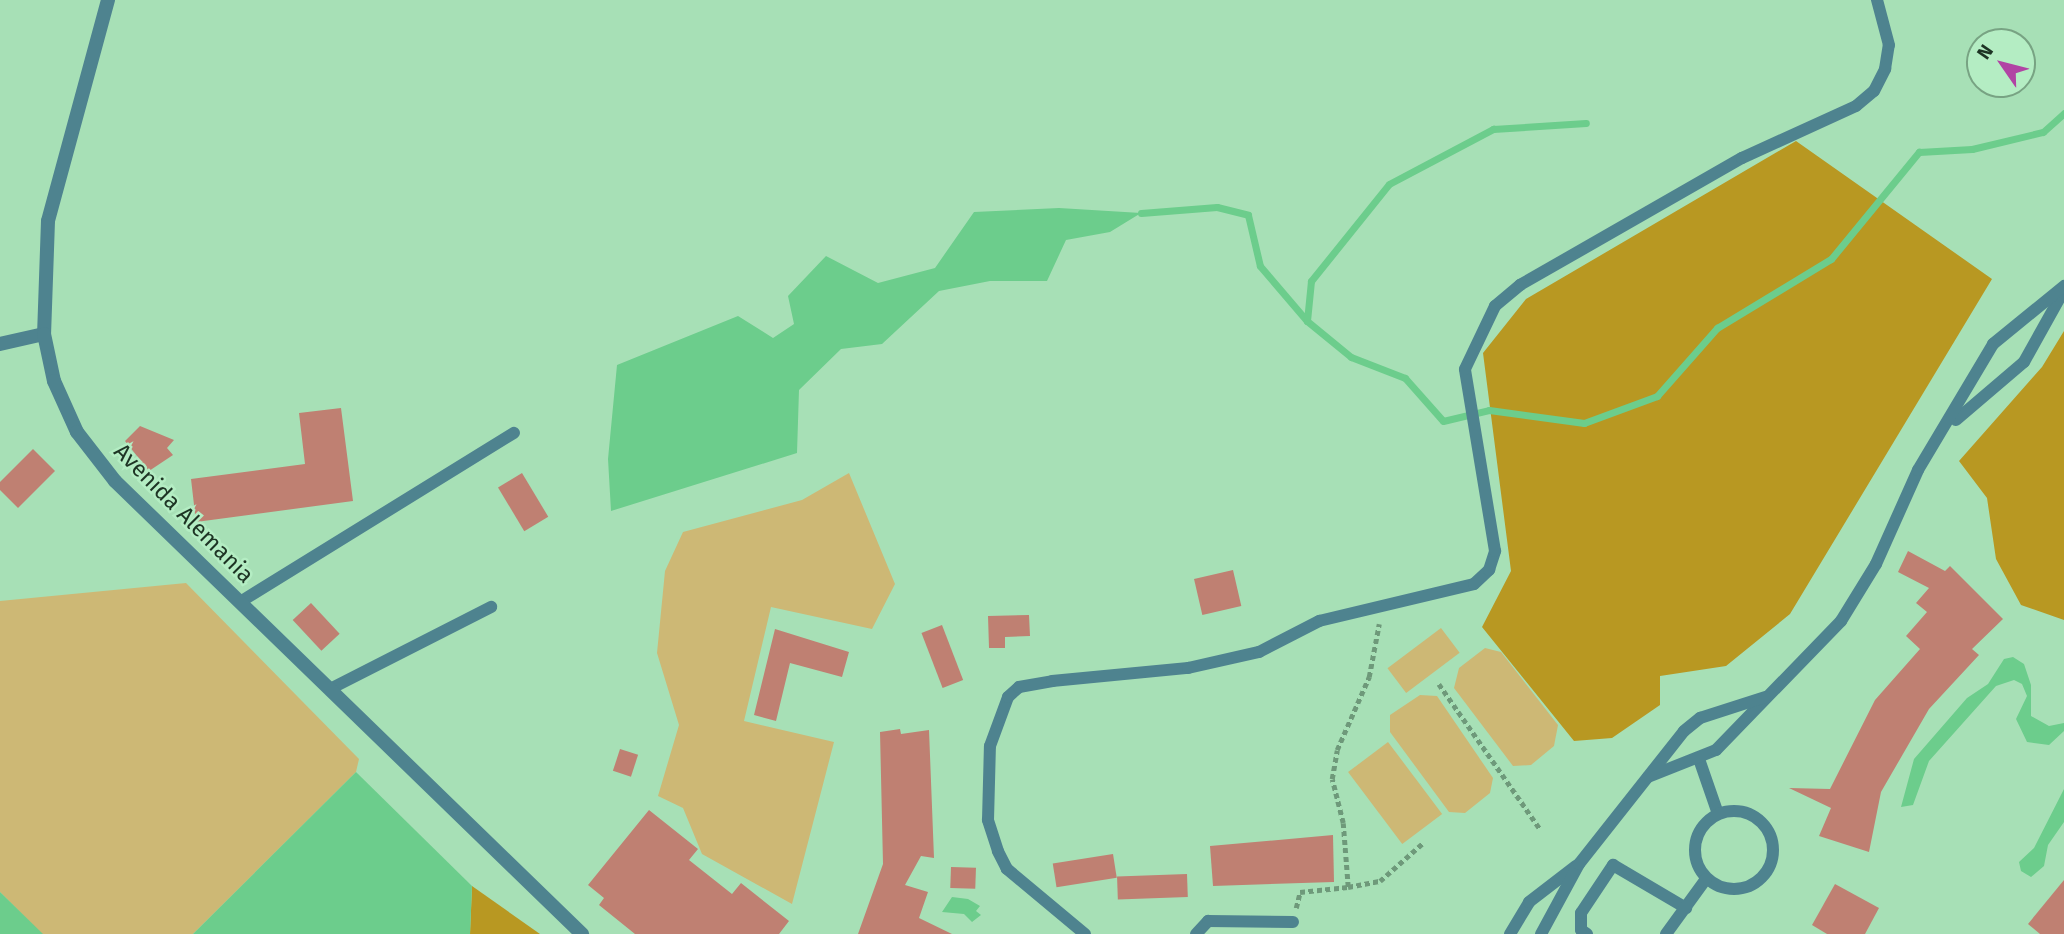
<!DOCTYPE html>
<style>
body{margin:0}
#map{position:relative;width:2064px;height:934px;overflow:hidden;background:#a7e0b6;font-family:"Fira Sans",sans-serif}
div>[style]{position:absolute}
.green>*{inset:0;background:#cdb875;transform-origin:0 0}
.forest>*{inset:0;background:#b89822}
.water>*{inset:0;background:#6ccd8c}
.stream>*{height:7px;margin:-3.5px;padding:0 3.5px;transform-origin:3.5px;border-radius:3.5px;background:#6ccd8c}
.building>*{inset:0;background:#bf8072;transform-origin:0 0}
.path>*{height:4.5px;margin-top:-2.25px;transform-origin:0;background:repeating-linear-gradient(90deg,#6e997a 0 5px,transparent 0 8.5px)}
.service>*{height:12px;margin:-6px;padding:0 6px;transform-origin:6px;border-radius:6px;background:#4e838f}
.service>.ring{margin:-6px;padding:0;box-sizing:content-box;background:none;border:12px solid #4e838f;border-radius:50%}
.minor>*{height:14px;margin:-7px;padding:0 7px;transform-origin:7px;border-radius:7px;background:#4e838f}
.tertiary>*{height:14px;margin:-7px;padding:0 7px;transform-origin:7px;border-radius:7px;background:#4e838f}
span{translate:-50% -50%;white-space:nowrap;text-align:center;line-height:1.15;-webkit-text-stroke:5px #b4edc3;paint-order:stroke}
.street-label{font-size:23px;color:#1d3424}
.north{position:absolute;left:1966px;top:28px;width:70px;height:70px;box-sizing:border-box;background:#b4edc3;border:2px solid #78a383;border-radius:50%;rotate:305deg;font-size:19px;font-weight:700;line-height:28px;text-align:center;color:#1d3424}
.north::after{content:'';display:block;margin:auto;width:24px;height:32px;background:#b144a4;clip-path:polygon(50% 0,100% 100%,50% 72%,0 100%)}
</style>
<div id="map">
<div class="green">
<i style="clip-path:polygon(849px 473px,895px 584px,872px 629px,771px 607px,744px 721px,834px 742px,792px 904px,702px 854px,683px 808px,658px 796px,679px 725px,657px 653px,665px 571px,683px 532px,802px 500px)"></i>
<i style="clip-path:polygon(186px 583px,359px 759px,356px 772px,193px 934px,42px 934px,0 892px,0 601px)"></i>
<i style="left:1441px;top:628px;width:31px;height:67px;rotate:53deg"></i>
<i style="clip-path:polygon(1485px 648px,1501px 652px,1558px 725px,1554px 746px,1531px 765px,1513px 766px,1454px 688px,1459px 668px)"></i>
<i style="clip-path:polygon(1420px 695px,1437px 696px,1493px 778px,1490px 793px,1465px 813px,1449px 812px,1390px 732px,1390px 715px)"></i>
<i style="left:1388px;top:742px;width:90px;height:50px;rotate:53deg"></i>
</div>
<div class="forest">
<i style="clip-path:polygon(1796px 141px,1992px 279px,1790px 614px,1726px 666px,1660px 676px,1660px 705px,1612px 738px,1574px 741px,1482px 627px,1511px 571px,1483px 353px,1526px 299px)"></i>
<i style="clip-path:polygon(2064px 331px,2064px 620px,2021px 605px,1996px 559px,1987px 498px,1959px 461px,2042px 367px)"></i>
<i style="clip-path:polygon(472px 886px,540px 934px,470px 934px)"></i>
</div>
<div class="water">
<i style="clip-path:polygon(1059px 208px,1141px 213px,1110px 232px,1066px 240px,1047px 281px,990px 281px,939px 291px,882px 344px,841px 349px,799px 390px,797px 453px,611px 511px,608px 459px,617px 365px,738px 316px,773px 338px,794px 324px,788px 296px,826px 256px,878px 283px,935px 268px,974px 212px)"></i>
<i style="clip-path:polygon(2013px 657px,2024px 664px,2031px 685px,2031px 716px,2049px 726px,2064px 723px,2064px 731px,2049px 745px,2027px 742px,2016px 719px,2027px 696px,2022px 684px,2014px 680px,1996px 686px,1929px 761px,1913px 805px,1901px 807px,1914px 759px,1967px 698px,1988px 684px,2004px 659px)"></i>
<i style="clip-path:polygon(356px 772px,472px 886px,470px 934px,193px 934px)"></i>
<i style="clip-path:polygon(2064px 789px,2064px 822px,2048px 845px,2044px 866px,2031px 877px,2021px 871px,2019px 862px,2034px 848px)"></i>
<i style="clip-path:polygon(0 892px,43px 934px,0 934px)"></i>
<i style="clip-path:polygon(952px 897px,968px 899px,980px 906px,976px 911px,981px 915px,972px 922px,964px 914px,942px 912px)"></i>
</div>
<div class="stream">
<i style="left:1141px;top:213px;width:76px;rotate:-4.5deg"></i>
<i style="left:1217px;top:207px;width:32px;rotate:14deg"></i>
<i style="left:1248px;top:215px;width:52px;rotate:76.8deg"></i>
<i style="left:1260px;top:266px;width:72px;rotate:49.5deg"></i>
<i style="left:1307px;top:321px;width:57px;rotate:39.3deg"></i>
<i style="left:1351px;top:357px;width:58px;rotate:21.3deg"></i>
<i style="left:1405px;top:378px;width:57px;rotate:48.5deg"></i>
<i style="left:1443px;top:421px;width:47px;rotate:-13.4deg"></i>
<i style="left:1489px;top:410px;width:96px;rotate:7.8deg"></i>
<i style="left:1584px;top:423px;width:78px;rotate:-20.3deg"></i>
<i style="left:1657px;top:396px;width:91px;rotate:-48.6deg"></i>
<i style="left:1717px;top:328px;width:133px;rotate:-31.2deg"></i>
<i style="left:1831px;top:259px;width:139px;rotate:-50.6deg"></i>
<i style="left:1919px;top:152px;width:53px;rotate:-3.2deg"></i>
<i style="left:1972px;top:149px;width:73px;rotate:-13.5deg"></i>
<i style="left:2043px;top:132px;width:28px;rotate:-42deg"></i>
<i style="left:1307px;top:321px;width:40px;rotate:-84.3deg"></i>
<i style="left:1311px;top:281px;width:124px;rotate:-51.2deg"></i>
<i style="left:1389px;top:184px;width:118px;rotate:-27.9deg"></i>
<i style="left:1493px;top:129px;width:93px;rotate:-3.7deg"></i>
</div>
<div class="building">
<i style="clip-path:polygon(341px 408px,353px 501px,196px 522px,191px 479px,305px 464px,299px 413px)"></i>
<i style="clip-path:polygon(140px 426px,174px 440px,167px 448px,173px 455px,149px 471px,125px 441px)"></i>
<i style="clip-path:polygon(33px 449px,55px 471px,18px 508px,0 490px,0 482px)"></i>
<i style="left:522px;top:473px;width:51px;height:28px;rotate:59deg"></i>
<i style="clip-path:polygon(1908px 551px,1945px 571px,1950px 566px,2003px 619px,1972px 649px,1979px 655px,1929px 709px,1881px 792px,1869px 852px,1819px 836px,1831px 808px,1789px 788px,1830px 789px,1875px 700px,1920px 649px,1906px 636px,1927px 612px,1916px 603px,1929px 588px,1898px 572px)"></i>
<i style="left:1233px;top:570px;width:37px;height:40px;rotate:77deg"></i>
<i style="left:311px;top:603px;width:42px;height:25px;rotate:47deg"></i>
<i style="clip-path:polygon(1029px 615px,1030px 636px,1005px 637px,1005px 648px,989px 648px,988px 616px)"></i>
<i style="left:942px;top:625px;width:59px;height:22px;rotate:69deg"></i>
<i style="clip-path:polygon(775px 629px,849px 652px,842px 677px,790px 663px,776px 721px,754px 715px)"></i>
<i style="clip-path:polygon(900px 729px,901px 734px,929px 730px,934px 858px,921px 856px,905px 885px,928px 892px,919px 918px,952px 934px,858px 934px,883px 864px,880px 732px)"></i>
<i style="left:620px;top:749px;width:19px;height:23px;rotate:18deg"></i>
<i style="clip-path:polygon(649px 810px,698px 849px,689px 860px,732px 894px,741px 883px,789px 921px,779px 934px,635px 934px,599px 905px,604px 898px,588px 885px)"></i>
<i style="clip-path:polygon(1333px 835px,1334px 882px,1213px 886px,1210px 846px)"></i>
<i style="left:1113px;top:854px;width:24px;height:61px;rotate:81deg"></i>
<i style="left:951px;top:867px;width:25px;height:21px;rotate:2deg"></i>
<i style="left:1187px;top:874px;width:23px;height:70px;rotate:88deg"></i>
<i style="clip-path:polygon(2064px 880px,2064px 934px,2040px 934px,2028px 924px)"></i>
<i style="clip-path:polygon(1835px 884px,1879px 908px,1865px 934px,1827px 934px,1812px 925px)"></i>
</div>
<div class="path">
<i style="left:1439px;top:684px;width:177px;rotate:55.1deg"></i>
<i style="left:1348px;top:887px;width:33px;rotate:-11deg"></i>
<i style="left:1380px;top:881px;width:57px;rotate:-41.5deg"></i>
<i style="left:1296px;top:908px;width:16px;rotate:-76deg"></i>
<i style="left:1300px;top:892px;width:48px;rotate:-5.9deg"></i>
<i style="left:1348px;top:887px;width:64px;rotate:-94.5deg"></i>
<i style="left:1343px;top:823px;width:45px;rotate:-104deg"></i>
<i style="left:1332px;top:779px;width:29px;rotate:-80deg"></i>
<i style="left:1337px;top:750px;width:80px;rotate:-66.3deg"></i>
<i style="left:1369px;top:677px;width:54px;rotate:-79.3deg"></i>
</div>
<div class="service">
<i style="left:1956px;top:420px;width:89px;rotate:-40.5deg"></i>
<i style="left:2024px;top:362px;width:82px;rotate:-60.9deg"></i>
<i style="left:240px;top:602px;width:322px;rotate:-31.7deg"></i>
<i style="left:330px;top:689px;width:181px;rotate:-27deg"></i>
<i style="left:1699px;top:759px;width:58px;rotate:70.9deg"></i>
<i style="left:1648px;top:777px;width:73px;rotate:-21.7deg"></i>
<i style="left:1716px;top:750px;width:180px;rotate:-45.9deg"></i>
<i style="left:1841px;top:621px;width:67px;rotate:-58.4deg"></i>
<i style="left:1876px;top:564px;width:103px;rotate:-65.9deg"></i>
<i style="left:1918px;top:470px;width:147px;rotate:-59.2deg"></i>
<i style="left:1993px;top:344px;width:92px;rotate:-39.2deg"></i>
<i class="ring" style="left:1695px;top:811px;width:66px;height:66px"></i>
<i style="left:1085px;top:934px;width:102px;rotate:-140.2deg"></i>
<i style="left:1007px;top:869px;width:20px;rotate:-117deg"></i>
<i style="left:998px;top:851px;width:33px;rotate:-108deg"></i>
<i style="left:988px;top:820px;width:74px;rotate:-88.5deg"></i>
<i style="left:990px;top:746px;width:52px;rotate:-69.8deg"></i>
<i style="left:1008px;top:697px;width:15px;rotate:-42deg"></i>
<i style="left:1019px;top:687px;width:34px;rotate:-10deg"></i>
<i style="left:1052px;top:681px;width:137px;rotate:-5.5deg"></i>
<i style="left:1188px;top:668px;width:73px;rotate:-12.7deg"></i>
<i style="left:1259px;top:652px;width:68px;rotate:-27.3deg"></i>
<i style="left:1319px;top:621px;width:159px;rotate:-13.4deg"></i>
<i style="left:1474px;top:584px;width:21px;rotate:-43deg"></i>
<i style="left:1489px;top:570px;width:20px;rotate:-72deg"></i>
<i style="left:1495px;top:551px;width:184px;rotate:-99.4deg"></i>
<i style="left:1465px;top:369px;width:70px;rotate:-64.5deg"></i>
<i style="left:1495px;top:306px;width:33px;rotate:-40deg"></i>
<i style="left:1520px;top:285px;width:256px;rotate:-29.8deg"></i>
<i style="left:1742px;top:158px;width:125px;rotate:-24.5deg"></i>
<i style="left:1856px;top:106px;width:23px;rotate:-40deg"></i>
<i style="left:1874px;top:91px;width:25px;rotate:-63deg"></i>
<i style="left:1885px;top:69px;width:24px;rotate:-81deg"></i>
<i style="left:1889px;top:45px;width:47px;rotate:-104.9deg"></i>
<i style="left:1196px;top:934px;width:18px;rotate:-47deg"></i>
<i style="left:1208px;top:921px;width:85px;rotate:0.7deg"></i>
<i style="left:1510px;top:934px;width:37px;rotate:-59deg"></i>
<i style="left:1529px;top:902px;width:59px;rotate:-37.5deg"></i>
<i style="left:1541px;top:934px;width:80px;rotate:-61.5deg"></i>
<i style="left:1579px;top:864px;width:169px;rotate:-51.7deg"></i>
<i style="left:1684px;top:731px;width:21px;rotate:-39deg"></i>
<i style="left:1700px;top:718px;width:68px;rotate:-17.9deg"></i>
<i style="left:1587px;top:934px;width:7px;rotate:-146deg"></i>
<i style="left:1581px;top:930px;width:17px;rotate:-90deg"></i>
<i style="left:1581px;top:913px;width:58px;rotate:-56.3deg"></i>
<i style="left:1613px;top:865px;width:85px;rotate:30.5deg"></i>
<i style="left:1666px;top:934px;width:68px;rotate:-54deg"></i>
</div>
<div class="minor">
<i style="left:0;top:344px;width:45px;rotate:-12.8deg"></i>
</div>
<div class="tertiary">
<i style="left:108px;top:0;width:229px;rotate:105.2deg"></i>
<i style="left:48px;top:221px;width:113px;rotate:92deg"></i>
<i style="left:44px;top:334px;width:48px;rotate:78deg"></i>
<i style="left:54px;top:381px;width:56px;rotate:65.7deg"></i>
<i style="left:77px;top:432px;width:62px;rotate:52.2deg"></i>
<i style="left:115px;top:481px;width:651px;rotate:44.13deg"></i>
</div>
<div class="street-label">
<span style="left:184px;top:513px;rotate:45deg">Avenida Alemania</span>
</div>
<div class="north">N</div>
</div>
